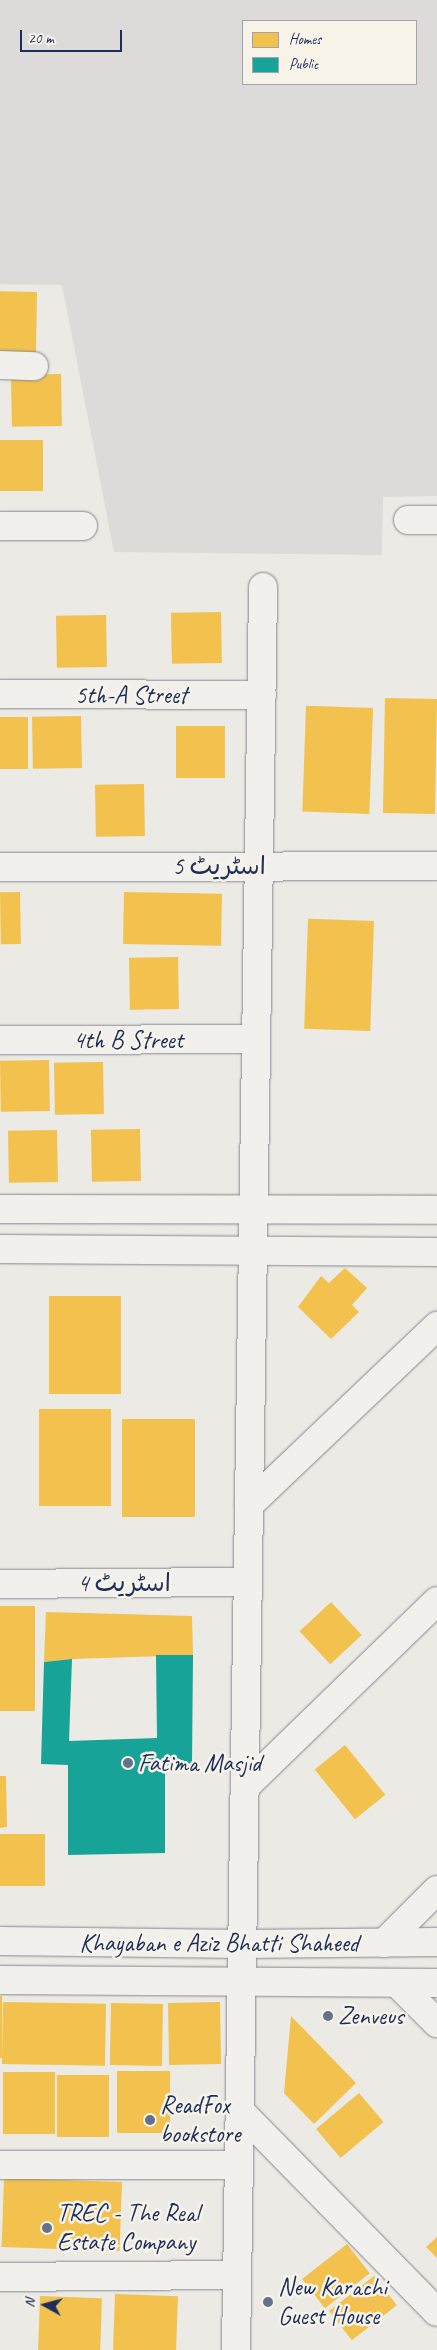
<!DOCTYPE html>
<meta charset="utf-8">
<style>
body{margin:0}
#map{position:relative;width:437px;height:2350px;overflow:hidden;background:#ebeae5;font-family:Caveat,"Playpen Sans Arabic",sans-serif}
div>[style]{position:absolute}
.green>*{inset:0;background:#dcdbd9}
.homes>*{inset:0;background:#f2c14e;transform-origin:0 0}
.public>*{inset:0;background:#17a398}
.roads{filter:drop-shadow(0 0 1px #85888f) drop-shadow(0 0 1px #85888f)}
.minor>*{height:28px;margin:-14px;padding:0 14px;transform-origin:14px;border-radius:14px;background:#f1f0ec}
.tertiary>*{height:28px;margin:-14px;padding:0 14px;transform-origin:14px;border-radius:14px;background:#f1f0ec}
.dots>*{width:14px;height:14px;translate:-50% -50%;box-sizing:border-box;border:2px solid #f7f3e8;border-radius:50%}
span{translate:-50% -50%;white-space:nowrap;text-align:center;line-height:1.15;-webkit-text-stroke:5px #f7f3e8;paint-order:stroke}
.street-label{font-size:25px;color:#1b2f5e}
.poi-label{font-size:25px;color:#1b2f5e}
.left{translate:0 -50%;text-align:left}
.legend{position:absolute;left:242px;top:20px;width:175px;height:65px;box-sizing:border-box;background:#f7f3e8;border:1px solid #9fa5b1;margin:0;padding:6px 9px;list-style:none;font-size:15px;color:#1b2f5e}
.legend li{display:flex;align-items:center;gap:10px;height:25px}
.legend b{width:25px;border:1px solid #9fa5b1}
.north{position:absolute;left:20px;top:2280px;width:50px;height:50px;-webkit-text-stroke:4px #f7f3e8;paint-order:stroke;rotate:277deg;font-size:14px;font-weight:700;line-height:20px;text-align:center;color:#1b2f5e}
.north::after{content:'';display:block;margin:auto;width:18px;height:22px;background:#1b2f5e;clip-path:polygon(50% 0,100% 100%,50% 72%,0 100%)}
.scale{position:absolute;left:20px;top:30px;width:102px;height:22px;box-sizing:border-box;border:2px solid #1b2f5e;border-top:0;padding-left:6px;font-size:15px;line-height:18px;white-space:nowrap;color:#1b2f5e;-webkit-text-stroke:4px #f7f3e8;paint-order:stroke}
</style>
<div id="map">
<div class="green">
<i style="clip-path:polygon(evenodd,0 0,437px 0,437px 496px,383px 497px,382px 555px,114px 552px,62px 285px,0 284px,0 0,243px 21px,416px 21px,416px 84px,243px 84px,243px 21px)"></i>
</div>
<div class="homes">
<i style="left:37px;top:292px;width:62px;height:37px;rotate:91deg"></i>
<i style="left:61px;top:374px;width:52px;height:50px;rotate:89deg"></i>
<i style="left:0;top:440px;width:43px;height:51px"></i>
<i style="left:221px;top:612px;width:51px;height:50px;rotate:89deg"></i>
<i style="left:106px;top:615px;width:52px;height:50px;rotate:89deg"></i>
<i style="left:385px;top:698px;width:52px;height:115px;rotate:1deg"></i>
<i style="left:373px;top:708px;width:106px;height:67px;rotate:92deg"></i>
<i style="left:81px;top:716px;width:52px;height:49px;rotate:89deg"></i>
<i style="left:0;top:717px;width:28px;height:52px"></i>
<i style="left:176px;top:726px;width:49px;height:52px"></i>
<i style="left:144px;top:784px;width:52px;height:49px;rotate:89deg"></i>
<i style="left:20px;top:892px;width:52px;height:20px;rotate:89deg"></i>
<i style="left:124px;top:892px;width:98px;height:52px;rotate:1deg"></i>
<i style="left:374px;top:921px;width:110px;height:66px;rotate:92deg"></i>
<i style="left:178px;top:957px;width:52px;height:49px;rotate:89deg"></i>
<i style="left:49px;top:1060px;width:51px;height:49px;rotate:89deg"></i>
<i style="left:103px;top:1062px;width:52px;height:49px;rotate:89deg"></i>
<i style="left:140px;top:1129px;width:52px;height:49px;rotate:89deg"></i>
<i style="left:57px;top:1130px;width:52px;height:49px;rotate:89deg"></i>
<i style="clip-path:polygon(345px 1268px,367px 1288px,352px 1305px,359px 1312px,331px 1339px,298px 1307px,321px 1276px,329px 1283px)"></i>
<i style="left:49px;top:1296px;width:72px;height:98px"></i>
<i style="left:39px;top:1409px;width:72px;height:97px"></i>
<i style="left:195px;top:1419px;width:98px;height:73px;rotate:90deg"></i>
<i style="left:331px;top:1602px;width:45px;height:43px;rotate:47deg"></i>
<i style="left:0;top:1606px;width:35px;height:105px"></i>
<i style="clip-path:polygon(46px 1612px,192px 1616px,193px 1655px,72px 1659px,44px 1662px)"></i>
<i style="left:345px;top:1745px;width:64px;height:39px;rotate:51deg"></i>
<i style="clip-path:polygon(0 1776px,6px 1776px,7px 1827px,0 1828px)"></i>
<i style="left:0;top:1834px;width:45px;height:52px"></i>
<i style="left:0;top:1996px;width:2px;height:62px"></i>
<i style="left:3px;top:2002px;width:103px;height:62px;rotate:1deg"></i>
<i style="left:220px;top:2002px;width:62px;height:52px;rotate:89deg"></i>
<i style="left:111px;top:2003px;width:52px;height:62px;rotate:1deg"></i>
<i style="clip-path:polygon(291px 2016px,356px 2083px,314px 2124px,284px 2093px)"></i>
<i style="left:117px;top:2071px;width:53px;height:62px"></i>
<i style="left:3px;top:2072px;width:52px;height:62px"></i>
<i style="left:57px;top:2075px;width:52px;height:62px"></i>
<i style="left:359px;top:2093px;width:38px;height:56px;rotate:50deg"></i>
<i style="left:4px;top:2178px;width:118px;height:69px;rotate:2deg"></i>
<i style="clip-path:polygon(437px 2237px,437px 2258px,426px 2247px)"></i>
<i style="left:347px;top:2244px;width:37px;height:57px;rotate:52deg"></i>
<i style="left:374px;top:2276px;width:37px;height:57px;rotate:52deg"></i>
<i style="left:115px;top:2294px;width:63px;height:56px;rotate:2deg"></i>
<i style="left:40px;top:2296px;width:62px;height:54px;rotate:2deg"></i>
</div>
<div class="public">
<i style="clip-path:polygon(156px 1655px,193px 1655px,192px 1763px,165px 1766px,165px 1853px,68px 1855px,68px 1765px,41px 1764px,44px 1662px,72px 1659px,69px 1741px,157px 1738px)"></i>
</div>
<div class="roads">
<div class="minor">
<i style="left:0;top:365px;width:34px;rotate:2deg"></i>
<i style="left:408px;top:520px;width:29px"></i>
<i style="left:0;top:526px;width:83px"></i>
<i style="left:0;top:694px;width:262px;rotate:0.2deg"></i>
<i style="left:0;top:867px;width:437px;rotate:-0.1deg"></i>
<i style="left:0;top:1040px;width:256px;rotate:-0.2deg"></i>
<i style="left:249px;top:1505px;width:260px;rotate:-43.6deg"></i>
<i style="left:0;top:1584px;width:248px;rotate:-0.5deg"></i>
<i style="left:245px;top:1787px;width:267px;rotate:-44.1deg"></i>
<i style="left:384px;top:1943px;width:75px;rotate:-45deg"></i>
<i style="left:397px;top:1983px;width:57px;rotate:45deg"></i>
<i style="left:240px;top:2111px;width:281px;rotate:45.6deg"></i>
<i style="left:0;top:2165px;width:239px"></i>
<i style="left:0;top:2277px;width:237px;rotate:-0.5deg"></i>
<i style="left:236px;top:2350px;width:1763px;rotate:-89.12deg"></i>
</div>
<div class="tertiary">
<i style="left:0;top:1209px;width:437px;rotate:0.1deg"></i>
<i style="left:0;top:1249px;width:437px;rotate:0.4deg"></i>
<i style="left:0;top:1941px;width:243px;rotate:0.7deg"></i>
<i style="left:243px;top:1944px;width:194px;rotate:-0.6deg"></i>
<i style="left:0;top:1980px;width:437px;rotate:0.4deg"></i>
</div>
</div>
<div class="dots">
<i style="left:128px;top:1763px;background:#64708d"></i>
<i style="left:328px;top:2016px;background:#64708d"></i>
<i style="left:150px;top:2120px;background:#64708d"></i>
<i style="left:47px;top:2228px;background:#64708d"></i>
<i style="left:268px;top:2302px;background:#64708d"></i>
</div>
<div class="street-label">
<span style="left:131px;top:695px">5th-A Street</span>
<span style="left:219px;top:866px">اسٹریٹ 5</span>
<span style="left:128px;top:1040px">4th B Street</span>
<span style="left:124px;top:1583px">اسٹریٹ 4</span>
<span style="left:219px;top:1943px">Khayaban e Aziz Bhatti Shaheed</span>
</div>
<div class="poi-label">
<span class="left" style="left:138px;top:1763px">Fatima Masjid</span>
<span class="left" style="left:338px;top:2016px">Zenveus</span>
<span class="left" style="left:160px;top:2120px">ReadFox<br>bookstore</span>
<span class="left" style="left:57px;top:2228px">TREC - The Real<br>Estate Company</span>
<span class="left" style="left:278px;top:2302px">New Karachi<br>Guest House</span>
</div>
<ul class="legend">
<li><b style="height:14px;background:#f2c14e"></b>Homes</li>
<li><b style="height:14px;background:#17a398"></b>Public</li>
</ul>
<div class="north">N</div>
<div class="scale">20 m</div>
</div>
